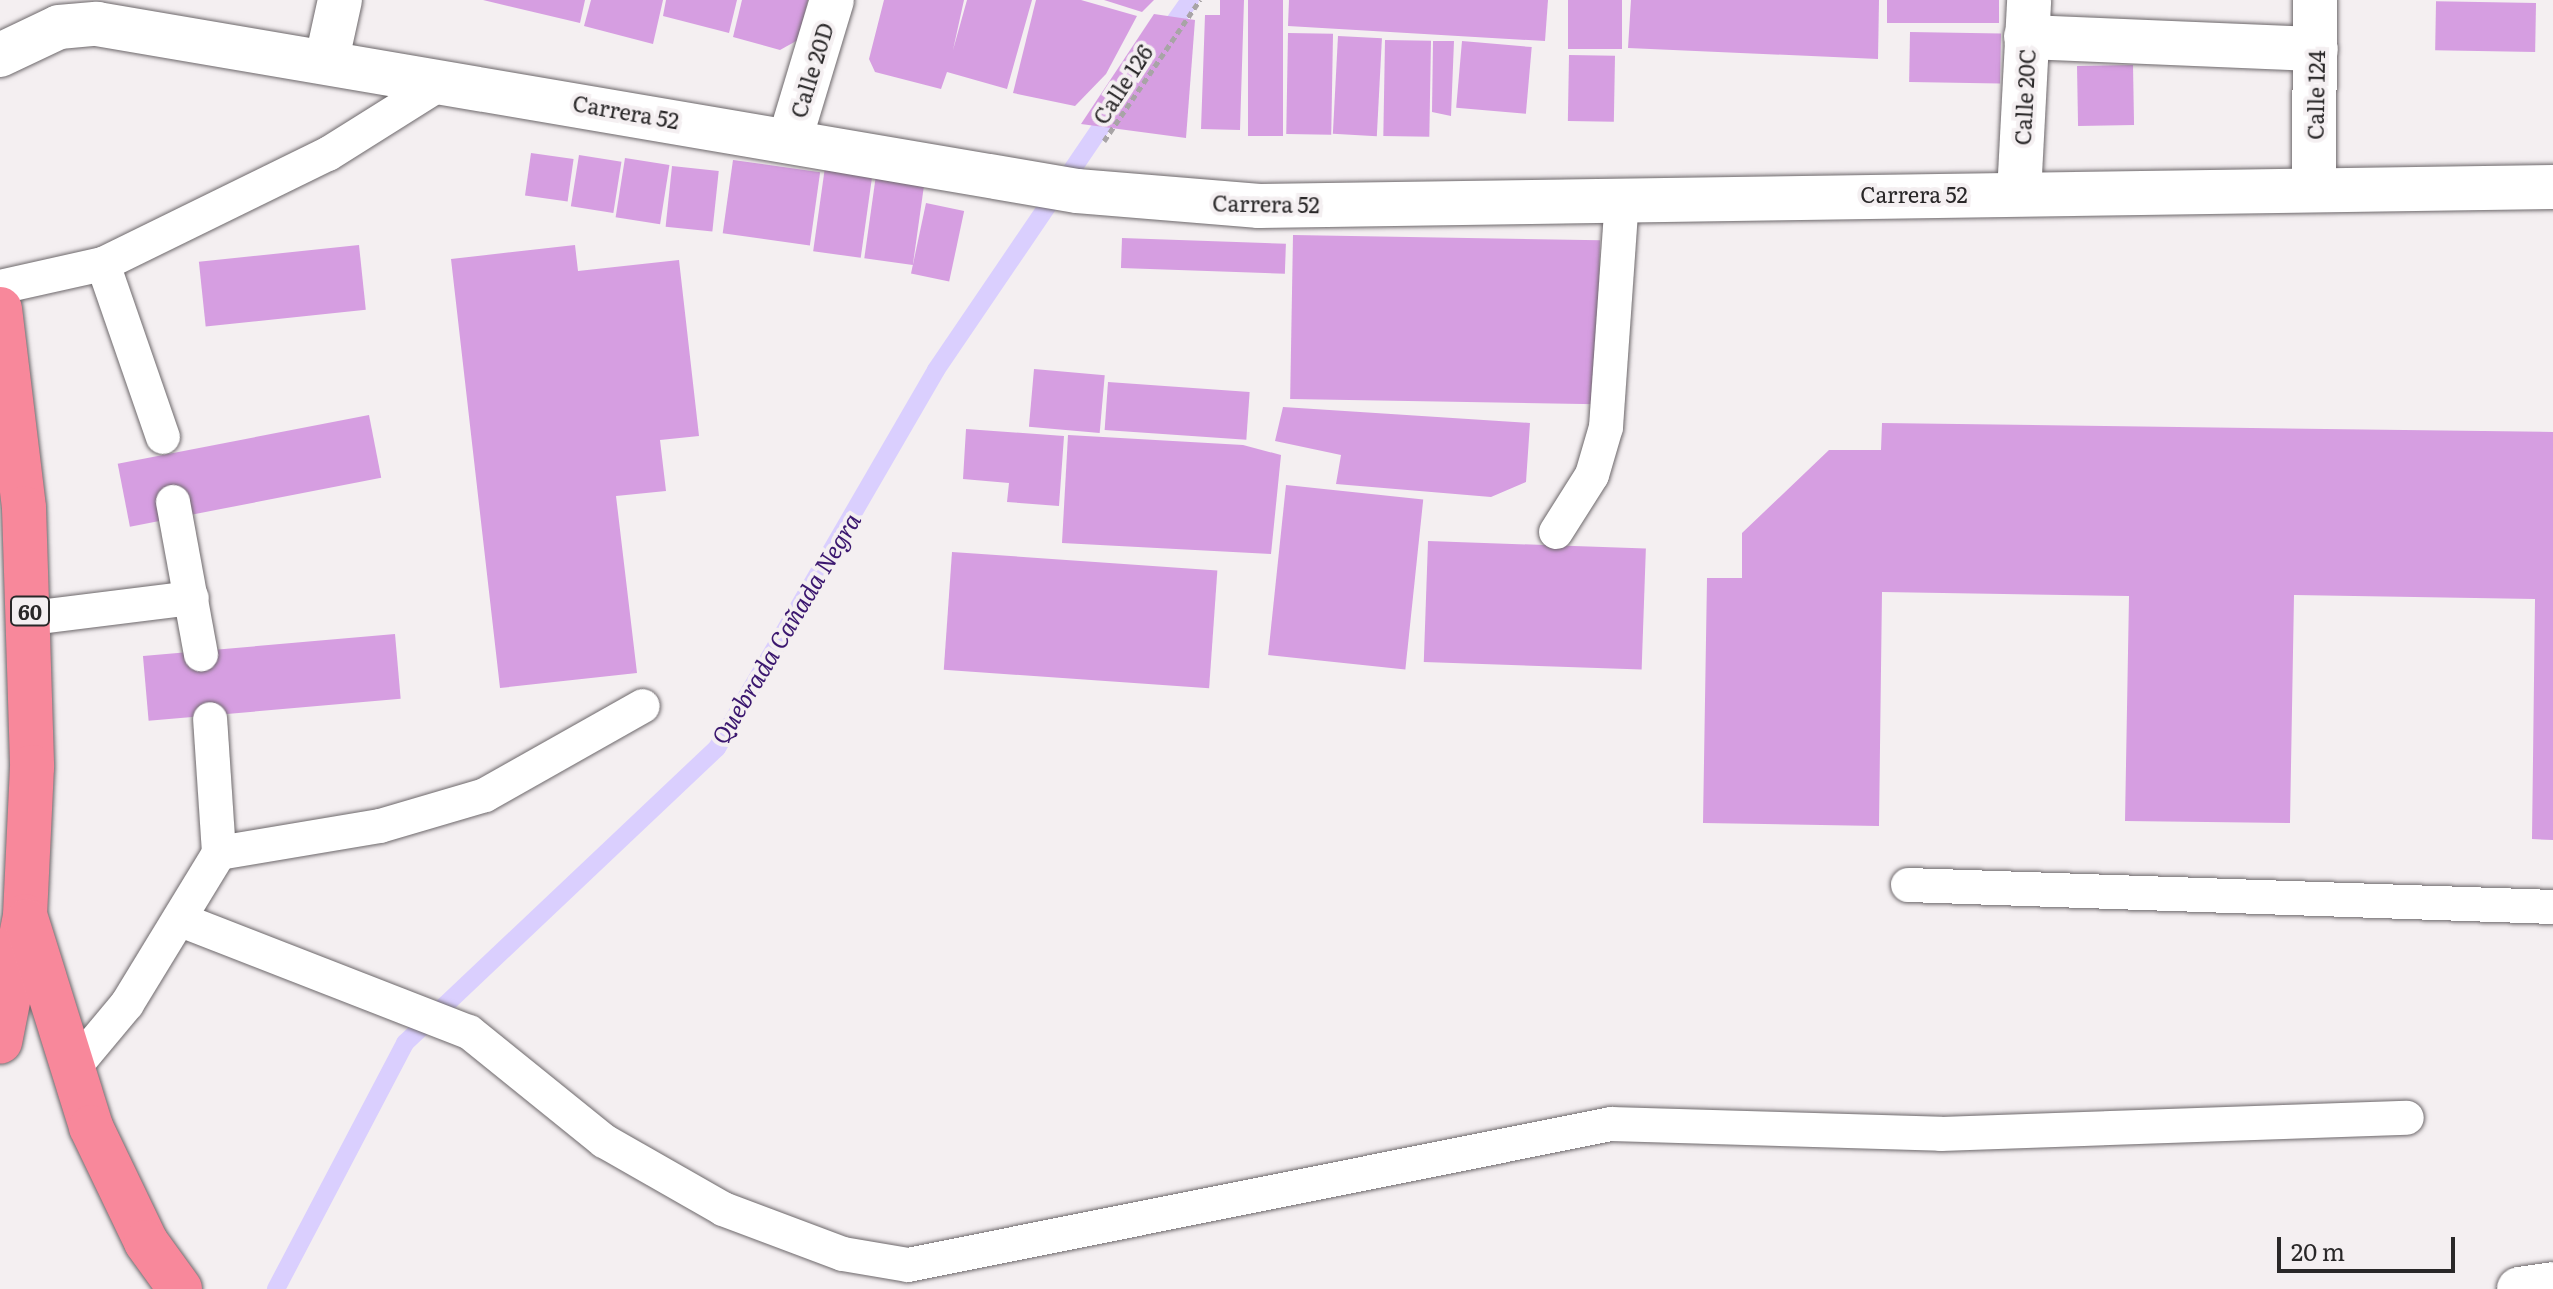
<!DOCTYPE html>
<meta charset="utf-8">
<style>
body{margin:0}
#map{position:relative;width:2553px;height:1289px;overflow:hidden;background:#f4eff1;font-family:Literata,serif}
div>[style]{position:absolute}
.stream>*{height:18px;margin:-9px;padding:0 9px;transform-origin:9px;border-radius:9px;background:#dacffe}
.building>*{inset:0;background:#d69ee1;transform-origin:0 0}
.path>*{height:5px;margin-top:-2.5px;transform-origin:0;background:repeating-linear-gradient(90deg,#a8a4a6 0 6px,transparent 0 10px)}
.roads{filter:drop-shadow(0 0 2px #6d686b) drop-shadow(0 0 2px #6d686b)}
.lane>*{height:34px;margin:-17px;padding:0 17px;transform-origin:17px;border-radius:17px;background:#fff}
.street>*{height:44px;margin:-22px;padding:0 22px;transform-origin:22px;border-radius:22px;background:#fff}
.secondary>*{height:44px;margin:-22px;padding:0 22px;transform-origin:22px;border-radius:22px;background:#fff}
.highway>*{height:44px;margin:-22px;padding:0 22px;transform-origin:22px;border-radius:22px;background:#f8889b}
span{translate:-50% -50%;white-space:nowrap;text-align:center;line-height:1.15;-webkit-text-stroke:8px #f4eff1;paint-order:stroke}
.shield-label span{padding:2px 6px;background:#f4eff1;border:2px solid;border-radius:6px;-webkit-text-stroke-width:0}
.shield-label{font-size:20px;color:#292728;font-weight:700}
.street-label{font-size:22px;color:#292728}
.water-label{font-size:24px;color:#3b176f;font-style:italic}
.scale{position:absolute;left:2277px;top:1237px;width:178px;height:36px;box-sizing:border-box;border:4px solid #292728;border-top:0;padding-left:10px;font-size:24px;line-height:28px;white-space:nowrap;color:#292728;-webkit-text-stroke:6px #f4eff1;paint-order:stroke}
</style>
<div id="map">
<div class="stream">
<i style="left:1164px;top:37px;width:45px;rotate:-54.9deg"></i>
<i style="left:276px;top:1289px;width:278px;rotate:-62.3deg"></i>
<i style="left:405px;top:1043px;width:429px;rotate:-43.4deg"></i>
<i style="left:717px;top:748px;width:437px;rotate:-59.9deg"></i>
<i style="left:936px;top:370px;width:318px;rotate:-55.8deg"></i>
</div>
<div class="building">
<i style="clip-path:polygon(483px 0,585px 0,580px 23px)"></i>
<i style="clip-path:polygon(591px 0,663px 0,653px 44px,584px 26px)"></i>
<i style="clip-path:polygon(666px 0,737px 0,729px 33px,663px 16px)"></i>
<i style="clip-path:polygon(742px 0,808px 0,798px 40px,780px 50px,733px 37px)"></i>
<i style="clip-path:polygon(884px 0,964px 0,953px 50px,967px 0,1032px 0,1007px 89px,947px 72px,941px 89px,875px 72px,869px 59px)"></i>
<i style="clip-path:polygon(1036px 0,1081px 0,1137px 16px,1106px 74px,1075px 106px,1013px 93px)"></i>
<i style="clip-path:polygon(1104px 0,1154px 0,1142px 12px)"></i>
<i style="clip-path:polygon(1220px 0,1244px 0,1240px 130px,1201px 129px,1205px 15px,1220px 15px)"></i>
<i style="left:1248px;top:0;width:35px;height:136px"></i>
<i style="clip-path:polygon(1289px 0,1548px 0,1545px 41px,1288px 26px)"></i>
<i style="left:1568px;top:0;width:54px;height:49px"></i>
<i style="clip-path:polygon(1631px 0,1879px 0,1878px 59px,1628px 48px)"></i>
<i style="left:1887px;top:0;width:112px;height:23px"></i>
<i style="left:2536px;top:3px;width:49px;height:100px;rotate:91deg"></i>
<i style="clip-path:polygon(1154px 14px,1195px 20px,1186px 138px,1081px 124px)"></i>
<i style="left:1910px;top:32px;width:91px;height:50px;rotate:1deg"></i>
<i style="left:1288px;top:33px;width:45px;height:101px;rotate:1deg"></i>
<i style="left:1338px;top:36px;width:44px;height:98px;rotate:3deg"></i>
<i style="left:1385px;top:40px;width:46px;height:96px;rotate:1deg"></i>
<i style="clip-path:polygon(1433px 41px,1454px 41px,1451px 116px,1432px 112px)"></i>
<i style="left:1462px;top:41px;width:70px;height:67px;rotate:5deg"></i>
<i style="left:1569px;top:55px;width:46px;height:66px;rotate:1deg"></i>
<i style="left:2133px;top:65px;width:60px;height:56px;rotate:89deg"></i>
<i style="left:531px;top:153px;width:43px;height:43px;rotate:8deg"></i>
<i style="left:579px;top:155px;width:43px;height:52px;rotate:9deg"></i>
<i style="left:625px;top:158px;width:45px;height:60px;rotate:9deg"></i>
<i style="left:733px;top:160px;width:88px;height:74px;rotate:8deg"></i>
<i style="left:672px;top:166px;width:47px;height:61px;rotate:6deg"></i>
<i style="left:825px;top:167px;width:48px;height:85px;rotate:8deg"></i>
<i style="left:876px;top:175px;width:49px;height:84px;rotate:8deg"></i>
<i style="left:926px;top:203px;width:39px;height:72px;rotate:12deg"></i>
<i style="left:1293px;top:235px;width:307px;height:164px;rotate:1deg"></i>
<i style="left:1122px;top:238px;width:164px;height:30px;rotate:2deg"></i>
<i style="left:359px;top:245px;width:65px;height:161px;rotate:84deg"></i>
<i style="clip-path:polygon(575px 245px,578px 271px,679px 260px,699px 436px,660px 440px,666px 491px,616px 496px,637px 673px,500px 688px,451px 259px)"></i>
<i style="left:1034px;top:369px;width:71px;height:58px;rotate:5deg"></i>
<i style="left:1108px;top:382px;width:142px;height:48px;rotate:4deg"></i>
<i style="clip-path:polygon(1283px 407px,1530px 423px,1526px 482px,1491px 497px,1336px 484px,1341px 455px,1275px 441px)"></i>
<i style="left:369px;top:415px;width:64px;height:256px;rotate:79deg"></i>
<i style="clip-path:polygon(1882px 423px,2553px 432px,2553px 840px,2532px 839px,2535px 599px,2294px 595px,2290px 823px,2125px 821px,2129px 596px,1882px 592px,1879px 826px,1703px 823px,1707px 578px,1742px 578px,1742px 533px,1829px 450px,1881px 450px)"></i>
<i style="clip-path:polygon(966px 429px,1064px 436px,1059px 506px,1007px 502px,1009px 483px,963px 479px)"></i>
<i style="clip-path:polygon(1068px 435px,1243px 445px,1281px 455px,1271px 554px,1062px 543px)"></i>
<i style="left:1286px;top:485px;width:138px;height:171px;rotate:6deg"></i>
<i style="left:1428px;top:541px;width:218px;height:121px;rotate:2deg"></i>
<i style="left:952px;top:552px;width:266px;height:118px;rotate:4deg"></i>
<i style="left:395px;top:634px;width:65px;height:253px;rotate:85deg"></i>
</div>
<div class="path">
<i style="left:1104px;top:141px;width:171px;rotate:-55.8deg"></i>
</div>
<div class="roads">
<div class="lane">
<i style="left:103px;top:264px;width:183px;rotate:70.9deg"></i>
<i style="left:0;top:287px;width:106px;rotate:-12.6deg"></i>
<i style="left:103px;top:264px;width:250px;rotate:-26.1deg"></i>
<i style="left:328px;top:154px;width:139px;rotate:-32.1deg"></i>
<i style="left:173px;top:502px;width:155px;rotate:79.6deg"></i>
<i style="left:1556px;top:532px;width:67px;rotate:-57.7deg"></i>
<i style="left:1592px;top:475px;width:50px;rotate:-73.7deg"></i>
<i style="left:1606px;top:427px;width:231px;rotate:-86deg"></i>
<i style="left:31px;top:618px;width:162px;rotate:-7.1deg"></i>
<i style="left:219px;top:853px;width:163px;rotate:-9.5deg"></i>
<i style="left:380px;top:826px;width:109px;rotate:-16.4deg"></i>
<i style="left:485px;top:795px;width:181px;rotate:-29.4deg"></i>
<i style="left:1908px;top:885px;width:645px;rotate:1.95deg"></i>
<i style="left:181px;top:920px;width:309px;rotate:21.3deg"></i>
<i style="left:469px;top:1032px;width:174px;rotate:38.9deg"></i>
<i style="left:604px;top:1141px;width:137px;rotate:29.7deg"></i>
<i style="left:723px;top:1209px;width:128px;rotate:20.6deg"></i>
<i style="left:843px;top:1254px;width:66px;rotate:9.6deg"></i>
<i style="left:908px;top:1265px;width:717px;rotate:-11.34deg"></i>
<i style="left:1611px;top:1124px;width:330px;rotate:1.7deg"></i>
<i style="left:1941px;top:1134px;width:466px;rotate:-2deg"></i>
<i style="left:71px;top:1071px;width:87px;rotate:-50.1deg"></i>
<i style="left:127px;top:1004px;width:177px;rotate:-58.6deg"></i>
<i style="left:219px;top:853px;width:134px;rotate:-93.8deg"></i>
</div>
<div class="street">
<i style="left:2026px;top:37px;width:290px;rotate:2.4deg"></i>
<i style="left:327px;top:59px;width:60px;rotate:-77.6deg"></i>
<i style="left:790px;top:139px;width:145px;rotate:-73.2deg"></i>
<i style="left:2314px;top:190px;width:190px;rotate:-89.7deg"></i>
<i style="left:2019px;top:194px;width:194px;rotate:-87deg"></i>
</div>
<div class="secondary">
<i style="left:0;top:55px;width:65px;rotate:-25.4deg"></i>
<i style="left:59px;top:27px;width:38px;rotate:-5deg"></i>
<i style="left:97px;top:24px;width:994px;rotate:9.67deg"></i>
<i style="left:1077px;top:191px;width:183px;rotate:4.7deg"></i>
<i style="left:1259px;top:206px;width:1294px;rotate:-0.84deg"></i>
<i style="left:2519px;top:1289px;width:34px;rotate:-8deg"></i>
</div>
<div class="highway">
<i style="left:0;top:309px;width:200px;rotate:83.1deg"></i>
<i style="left:24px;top:508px;width:259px;rotate:88.2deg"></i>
<i style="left:32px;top:767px;width:149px;rotate:92.7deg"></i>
<i style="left:25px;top:916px;width:128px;rotate:101.2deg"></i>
<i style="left:27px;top:921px;width:216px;rotate:72.7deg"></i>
<i style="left:91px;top:1127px;width:127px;rotate:64.4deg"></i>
<i style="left:146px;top:1242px;width:58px;rotate:54.1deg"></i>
</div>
</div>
<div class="shield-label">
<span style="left:30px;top:611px">60</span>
</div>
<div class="street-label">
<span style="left:811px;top:70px;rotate:-73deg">Calle 20D</span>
<span style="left:1122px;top:84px;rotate:-57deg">Calle 126</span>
<span style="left:2315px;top:95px;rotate:-89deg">Calle 124</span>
<span style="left:2024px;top:97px;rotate:-87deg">Calle 20C</span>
<span style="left:626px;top:111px;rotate:10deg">Carrera 52</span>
<span style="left:1914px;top:194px">Carrera 52</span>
<span style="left:1266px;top:203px;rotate:1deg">Carrera 52</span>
</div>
<div class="water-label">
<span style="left:785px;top:628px;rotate:-59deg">Quebrada Cañada Negra</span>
</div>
<div class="scale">20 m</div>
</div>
